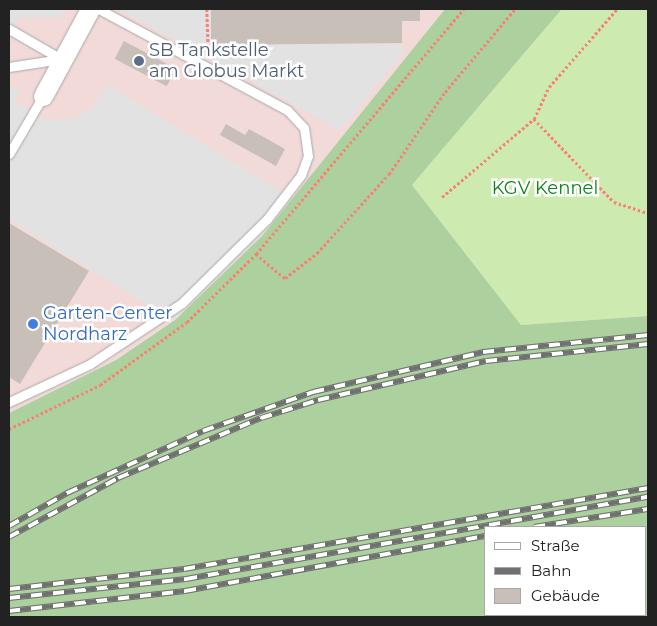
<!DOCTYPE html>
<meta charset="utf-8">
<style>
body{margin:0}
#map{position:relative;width:657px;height:626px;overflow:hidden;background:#f2efe9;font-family:Montserrat,sans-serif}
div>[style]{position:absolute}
.commercial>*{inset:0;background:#f2dad9}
.grass>*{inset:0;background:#cdebb0}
.forest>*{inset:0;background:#add19e}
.parking>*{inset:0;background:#e2e2e2}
.building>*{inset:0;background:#c7bfb8;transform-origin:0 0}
.path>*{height:2.5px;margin-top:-1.25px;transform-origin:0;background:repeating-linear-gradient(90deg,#fa8072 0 2.5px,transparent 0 5px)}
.roads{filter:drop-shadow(0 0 1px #a9a9a9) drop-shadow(0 0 1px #a9a9a9)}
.service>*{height:9px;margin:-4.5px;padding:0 4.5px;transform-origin:4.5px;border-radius:4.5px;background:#fff}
.minor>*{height:19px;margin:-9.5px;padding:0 9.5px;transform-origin:9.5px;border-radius:9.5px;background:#fff}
.rail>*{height:5.5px;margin-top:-2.75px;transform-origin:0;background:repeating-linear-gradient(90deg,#fff 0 11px,#707070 0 22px);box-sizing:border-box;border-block:1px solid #707070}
.dots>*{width:14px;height:14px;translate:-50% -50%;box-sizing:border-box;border:2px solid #fff;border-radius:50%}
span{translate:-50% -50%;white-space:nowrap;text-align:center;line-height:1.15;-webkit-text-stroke:5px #fff;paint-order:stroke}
.service-label{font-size:18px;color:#4e5e75}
.left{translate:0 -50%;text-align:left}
.park-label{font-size:18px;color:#0c8416}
.shop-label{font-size:18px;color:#366cbe}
.frame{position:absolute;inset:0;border:10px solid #222;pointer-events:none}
.legend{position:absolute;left:484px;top:526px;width:162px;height:90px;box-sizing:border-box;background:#fff;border:1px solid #a7a7a7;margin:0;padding:6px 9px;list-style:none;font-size:15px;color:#222}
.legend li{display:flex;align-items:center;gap:10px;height:25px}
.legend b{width:25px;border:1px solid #a7a7a7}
</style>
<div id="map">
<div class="commercial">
<i style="clip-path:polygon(9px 9px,445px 9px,262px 236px,175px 320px,116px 360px,9px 413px)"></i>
</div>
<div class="grass">
<i style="clip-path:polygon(562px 9px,648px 9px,648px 316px,521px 325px,412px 185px)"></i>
</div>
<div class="forest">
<i style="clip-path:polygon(evenodd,445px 9px,562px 9px,412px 185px,521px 325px,648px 316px,648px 617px,9px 617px,9px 413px,116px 360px,175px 320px,262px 236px,445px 9px,486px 527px,646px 527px,646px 615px,486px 615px,486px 527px)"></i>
</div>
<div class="parking">
<i style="clip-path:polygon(9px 9px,65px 9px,60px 17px,19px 18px,9px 32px)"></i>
<i style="clip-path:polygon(119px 9px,211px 9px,211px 45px,402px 45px,402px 54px,340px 130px)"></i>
<i style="clip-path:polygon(9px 84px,20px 91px,14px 101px,47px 121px,74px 118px,91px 109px,108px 85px,292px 198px,263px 234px,173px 321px,9px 219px)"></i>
</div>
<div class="building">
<i style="clip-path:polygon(211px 9px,420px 9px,420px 21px,402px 21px,402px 43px,211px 45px)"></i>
<i style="left:124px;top:41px;width:59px;height:20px;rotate:28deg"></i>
<i style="clip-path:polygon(226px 124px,245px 135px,249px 129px,285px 149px,276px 166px,220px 135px)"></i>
<i style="clip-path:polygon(9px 223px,89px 271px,20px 384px,9px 377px)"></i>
</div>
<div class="path">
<i style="left:207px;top:9px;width:38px;rotate:88deg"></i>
<i style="left:534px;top:119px;width:115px;rotate:46.1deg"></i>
<i style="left:614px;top:202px;width:36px;rotate:18deg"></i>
<i style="left:442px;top:197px;width:121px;rotate:-40.3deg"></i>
<i style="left:534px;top:119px;width:35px;rotate:-65deg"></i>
<i style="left:549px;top:87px;width:103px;rotate:-48.9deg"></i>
<i style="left:256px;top:254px;width:38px;rotate:40deg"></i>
<i style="left:285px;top:278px;width:41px;rotate:-38deg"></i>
<i style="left:317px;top:253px;width:107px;rotate:-47.7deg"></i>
<i style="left:389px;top:174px;width:99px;rotate:-55.7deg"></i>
<i style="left:445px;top:92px;width:109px;rotate:-49.9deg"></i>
<i style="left:9px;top:429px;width:101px;rotate:-25.8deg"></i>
<i style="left:100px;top:385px;width:107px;rotate:-35.9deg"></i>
<i style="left:187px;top:322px;width:97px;rotate:-44.6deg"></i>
<i style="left:256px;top:254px;width:321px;rotate:-49.7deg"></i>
</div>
<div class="roads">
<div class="service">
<i style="left:9px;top:29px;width:60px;rotate:30deg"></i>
<i style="left:61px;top:59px;width:53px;rotate:171.3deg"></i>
<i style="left:9px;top:154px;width:67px;rotate:-59.6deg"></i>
<i style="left:9px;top:402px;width:89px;rotate:-25.1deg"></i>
<i style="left:90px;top:364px;width:110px;rotate:-33.5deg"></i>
<i style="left:182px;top:303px;width:120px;rotate:-44.7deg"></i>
<i style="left:267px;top:219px;width:56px;rotate:-52.3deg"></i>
<i style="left:301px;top:175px;width:20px;rotate:-70deg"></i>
<i style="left:308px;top:156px;width:28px;rotate:-98deg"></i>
<i style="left:304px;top:128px;width:25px;rotate:-133deg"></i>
<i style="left:287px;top:110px;width:213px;rotate:-151.8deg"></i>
</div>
<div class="minor">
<i style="left:43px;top:96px;width:99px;rotate:-61.6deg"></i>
</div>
</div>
<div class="rail">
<i style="left:9px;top:526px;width:67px;rotate:-29.6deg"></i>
<i style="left:67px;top:493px;width:149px;rotate:-24.5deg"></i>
<i style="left:203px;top:431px;width:117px;rotate:-19.5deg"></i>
<i style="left:313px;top:392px;width:175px;rotate:-13.2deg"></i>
<i style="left:483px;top:352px;width:166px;rotate:-5.9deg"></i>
<i style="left:534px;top:527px;width:115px;rotate:-9deg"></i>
<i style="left:9px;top:537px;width:124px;rotate:-28.4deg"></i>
<i style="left:118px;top:478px;width:155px;rotate:-22.8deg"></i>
<i style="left:261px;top:418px;width:60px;rotate:-17.5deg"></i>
<i style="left:318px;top:400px;width:172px;rotate:-13.1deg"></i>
<i style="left:486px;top:361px;width:163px;rotate:-6deg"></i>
<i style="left:9px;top:589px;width:176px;rotate:-6.5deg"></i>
<i style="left:184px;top:569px;width:471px;rotate:-9.9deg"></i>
<i style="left:9px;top:598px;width:178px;rotate:-6.1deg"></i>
<i style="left:186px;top:579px;width:469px;rotate:-10.1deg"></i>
<i style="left:9px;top:611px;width:177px;rotate:-6.5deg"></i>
<i style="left:185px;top:591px;width:306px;rotate:-10.4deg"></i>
</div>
<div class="dots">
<i style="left:139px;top:61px;background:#5c6f8a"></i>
<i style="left:33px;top:324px;background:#3f7fe0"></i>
</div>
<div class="service-label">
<span class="left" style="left:149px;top:61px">SB Tankstelle<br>am Globus Markt</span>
</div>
<div class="park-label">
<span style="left:545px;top:188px">KGV Kennel</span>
</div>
<div class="shop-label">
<span class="left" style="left:43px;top:324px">Garten-Center<br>Nordharz</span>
</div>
<div class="frame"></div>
<ul class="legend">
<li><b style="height:6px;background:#fff"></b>Straße</li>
<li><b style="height:6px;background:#707070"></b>Bahn</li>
<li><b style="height:14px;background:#c7bfb8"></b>Gebäude</li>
</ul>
</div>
